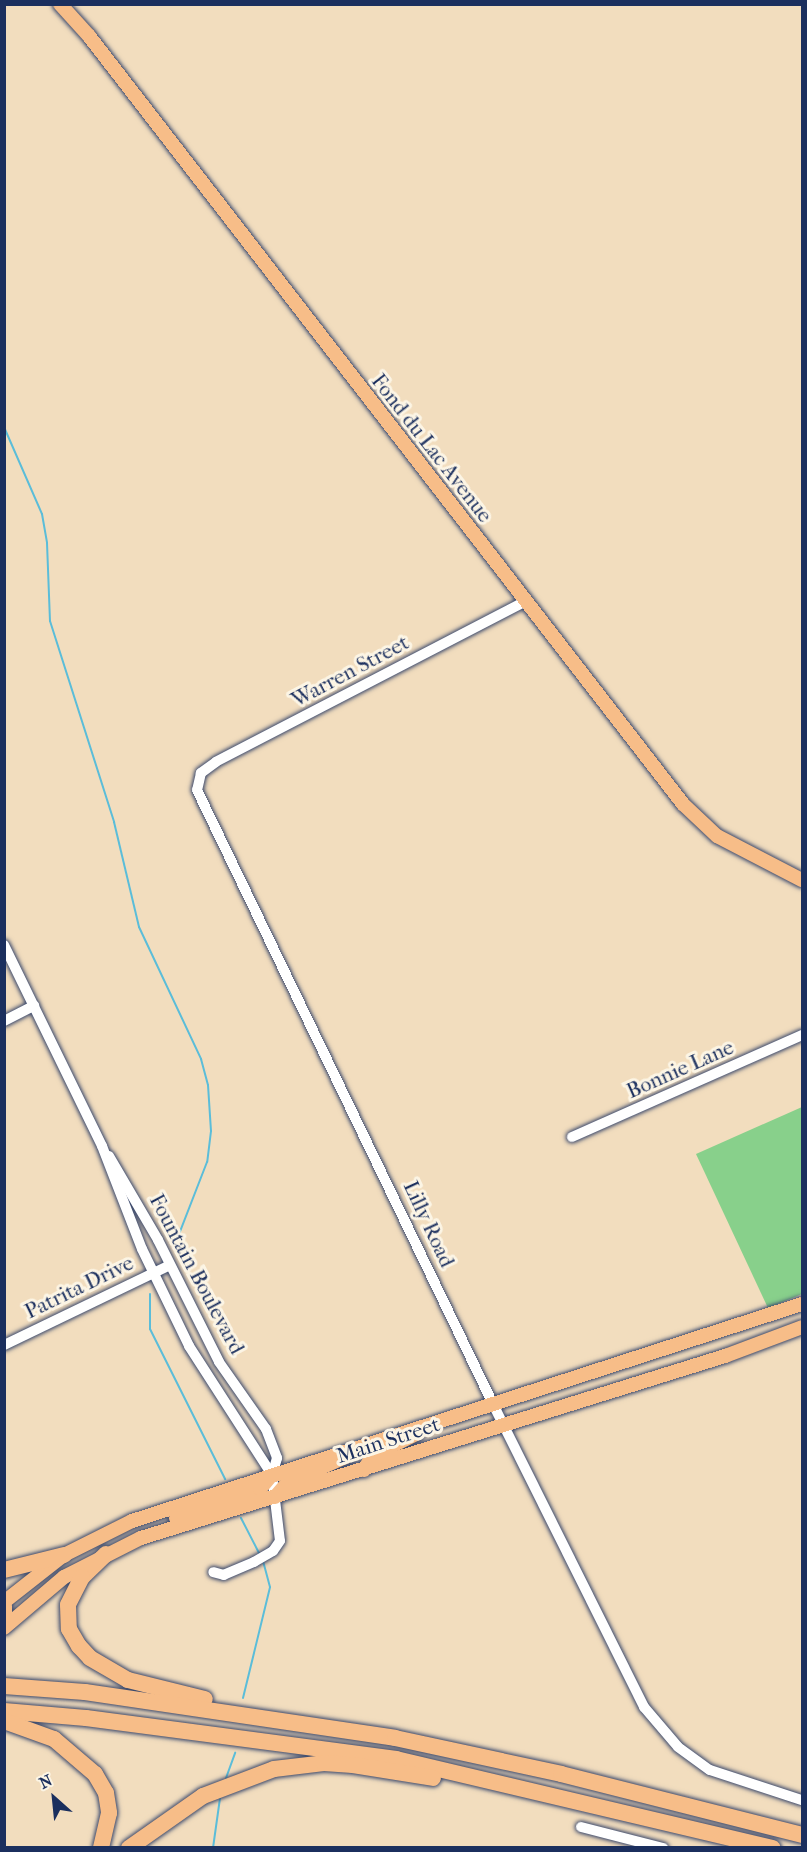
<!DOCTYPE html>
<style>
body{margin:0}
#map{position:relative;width:807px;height:1852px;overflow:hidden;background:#f2ddbe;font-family:"IM FELL French Canon",serif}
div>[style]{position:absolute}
.green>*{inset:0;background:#88d08b}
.stream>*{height:2px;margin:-1px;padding:0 1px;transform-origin:1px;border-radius:1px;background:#5bbdd9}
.roads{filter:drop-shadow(0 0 2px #3b496c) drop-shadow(0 0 2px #3b496c)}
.minor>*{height:10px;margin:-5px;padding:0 5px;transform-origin:5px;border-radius:5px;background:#fff}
.major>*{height:14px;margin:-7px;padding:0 7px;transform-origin:7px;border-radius:7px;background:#f7bd88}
.highway>*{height:16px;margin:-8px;padding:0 8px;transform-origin:8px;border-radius:8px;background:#f7bd88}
span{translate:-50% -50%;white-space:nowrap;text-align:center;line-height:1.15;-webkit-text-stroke:6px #fcf5e5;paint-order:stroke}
.street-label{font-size:21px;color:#1b2f5e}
.frame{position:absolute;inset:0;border:6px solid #1b2f5e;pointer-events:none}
.north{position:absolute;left:24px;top:1768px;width:60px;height:60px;-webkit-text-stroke:4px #fcf5e5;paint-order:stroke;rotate:333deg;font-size:16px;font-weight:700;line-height:24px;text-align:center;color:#1b2f5e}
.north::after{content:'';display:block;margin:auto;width:21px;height:27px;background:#1b2f5e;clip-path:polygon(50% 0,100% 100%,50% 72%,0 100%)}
</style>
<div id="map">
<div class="green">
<i style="clip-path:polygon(802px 1107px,802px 1294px,768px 1308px,696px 1154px)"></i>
</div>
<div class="stream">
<i style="left:4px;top:427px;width:95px;rotate:66.4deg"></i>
<i style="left:42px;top:514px;width:29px;rotate:80deg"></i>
<i style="left:47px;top:543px;width:78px;rotate:87.8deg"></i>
<i style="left:50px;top:621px;width:211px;rotate:72.3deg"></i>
<i style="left:114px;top:822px;width:108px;rotate:76.6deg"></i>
<i style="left:139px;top:927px;width:146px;rotate:64.8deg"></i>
<i style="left:201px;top:1059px;width:27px;rotate:75deg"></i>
<i style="left:208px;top:1085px;width:46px;rotate:86.3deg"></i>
<i style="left:211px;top:1131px;width:31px;rotate:97deg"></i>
<i style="left:207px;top:1162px;width:86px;rotate:111.2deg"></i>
<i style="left:150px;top:1294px;width:35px;rotate:90deg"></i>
<i style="left:150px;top:1329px;width:168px;rotate:63.4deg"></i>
<i style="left:241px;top:1518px;width:42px;rotate:62.8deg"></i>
<i style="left:243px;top:1698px;width:114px;rotate:-76.3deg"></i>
<i style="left:270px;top:1587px;width:28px;rotate:-105deg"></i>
<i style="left:226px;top:1778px;width:27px;rotate:-70deg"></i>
<i style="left:213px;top:1848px;width:50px;rotate:-82deg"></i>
</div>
<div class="roads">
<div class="minor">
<i style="left:526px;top:601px;width:349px;rotate:152.6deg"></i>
<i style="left:216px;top:762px;width:19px;rotate:144deg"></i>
<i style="left:201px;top:773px;width:17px;rotate:103deg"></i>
<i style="left:197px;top:790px;width:682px;rotate:64.26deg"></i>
<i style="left:493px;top:1404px;width:339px;rotate:63.5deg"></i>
<i style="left:644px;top:1707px;width:52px;rotate:49.6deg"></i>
<i style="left:678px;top:1747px;width:39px;rotate:36deg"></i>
<i style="left:710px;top:1770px;width:97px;rotate:18.1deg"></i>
<i style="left:4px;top:945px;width:224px;rotate:64deg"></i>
<i style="left:102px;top:1146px;width:110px;rotate:68.8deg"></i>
<i style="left:142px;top:1249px;width:108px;rotate:64.1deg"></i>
<i style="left:189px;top:1346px;width:153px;rotate:57.2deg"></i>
<i style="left:4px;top:1021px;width:34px;rotate:-27deg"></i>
<i style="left:572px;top:1137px;width:252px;rotate:-23.9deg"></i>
<i style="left:109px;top:1156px;width:97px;rotate:59.7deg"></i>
<i style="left:158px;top:1240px;width:136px;rotate:63.4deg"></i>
<i style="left:219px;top:1362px;width:82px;rotate:55deg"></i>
<i style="left:266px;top:1429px;width:31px;rotate:69deg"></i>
<i style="left:277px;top:1458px;width:18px;rotate:106deg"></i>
<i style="left:272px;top:1475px;width:66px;rotate:83.1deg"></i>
<i style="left:280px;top:1541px;width:12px;rotate:125deg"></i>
<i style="left:273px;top:1551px;width:22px;rotate:150deg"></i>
<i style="left:254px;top:1562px;width:33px;rotate:157deg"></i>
<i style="left:224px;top:1575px;width:11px;rotate:-165deg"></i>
<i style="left:4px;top:1345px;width:184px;rotate:-25.7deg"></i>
<i style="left:581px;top:1827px;width:85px;rotate:14.4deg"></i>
</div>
<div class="major">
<i style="left:60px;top:4px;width:43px;rotate:47.8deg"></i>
<i style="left:89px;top:36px;width:971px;rotate:52.28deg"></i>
<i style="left:683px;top:804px;width:47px;rotate:43.3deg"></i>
<i style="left:717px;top:836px;width:96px;rotate:27.4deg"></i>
<i style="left:364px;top:1470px;width:16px;rotate:-60deg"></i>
<i style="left:372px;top:1456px;width:51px;rotate:-26.6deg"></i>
<i style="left:275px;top:1497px;width:18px;rotate:-49deg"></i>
<i style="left:287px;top:1483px;width:69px;rotate:-24deg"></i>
<i style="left:176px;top:1518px;width:89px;rotate:-19deg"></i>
<i style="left:260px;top:1489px;width:17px;rotate:-50deg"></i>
<i style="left:4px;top:1602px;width:76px;rotate:-38.1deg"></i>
<i style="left:64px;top:1555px;width:76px;rotate:-26.6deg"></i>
<i style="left:132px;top:1521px;width:704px;rotate:-17.95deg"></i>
<i style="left:4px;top:1628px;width:79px;rotate:-40.4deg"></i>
<i style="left:64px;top:1577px;width:86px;rotate:-26.9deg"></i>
<i style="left:141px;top:1538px;width:612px;rotate:-17.31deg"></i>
<i style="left:725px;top:1356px;width:82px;rotate:-20.6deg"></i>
</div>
<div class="highway">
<i style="left:106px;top:1554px;width:33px;rotate:136deg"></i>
<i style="left:82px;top:1577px;width:31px;rotate:117deg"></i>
<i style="left:68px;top:1605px;width:24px;rotate:88deg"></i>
<i style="left:69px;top:1629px;width:20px;rotate:60deg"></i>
<i style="left:79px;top:1646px;width:16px;rotate:47deg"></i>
<i style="left:90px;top:1658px;width:44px;rotate:30.1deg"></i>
<i style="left:128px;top:1680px;width:79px;rotate:13.9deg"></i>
<i style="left:4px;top:1570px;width:62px;rotate:-14deg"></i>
<i style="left:4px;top:1606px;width:9px;rotate:90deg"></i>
<i style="left:4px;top:1686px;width:81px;rotate:4.2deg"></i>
<i style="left:85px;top:1692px;width:313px;rotate:8.4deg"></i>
<i style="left:395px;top:1738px;width:170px;rotate:12.2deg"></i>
<i style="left:561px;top:1774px;width:249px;rotate:14.2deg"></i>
<i style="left:4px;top:1711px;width:82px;rotate:4.9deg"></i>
<i style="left:86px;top:1718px;width:313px;rotate:7.5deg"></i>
<i style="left:396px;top:1759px;width:387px;rotate:13.3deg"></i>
<i style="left:4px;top:1721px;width:53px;rotate:19.8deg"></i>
<i style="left:54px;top:1739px;width:54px;rotate:40.5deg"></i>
<i style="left:95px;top:1774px;width:22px;rotate:60deg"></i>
<i style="left:106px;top:1793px;width:20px;rotate:81deg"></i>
<i style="left:109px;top:1813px;width:36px;rotate:103deg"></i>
<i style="left:129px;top:1848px;width:90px;rotate:-35.1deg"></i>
<i style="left:203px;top:1796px;width:76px;rotate:-20.8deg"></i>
<i style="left:274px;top:1769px;width:50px;rotate:-6.8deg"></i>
<i style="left:324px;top:1763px;width:29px;rotate:4deg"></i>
<i style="left:353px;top:1765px;width:81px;rotate:9.2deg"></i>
</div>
</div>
<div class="street-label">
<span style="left:432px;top:448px;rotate:52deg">Fond du Lac Avenue</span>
<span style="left:350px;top:671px;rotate:-28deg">Warren Street</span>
<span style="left:680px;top:1069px;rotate:-24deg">Bonnie Lane</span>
<span style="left:429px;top:1224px;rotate:65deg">Lilly Road</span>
<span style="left:197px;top:1274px;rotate:62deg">Fountain Boulevard</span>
<span style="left:79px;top:1287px;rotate:-26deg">Patrita Drive</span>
<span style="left:388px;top:1440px;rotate:-18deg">Main Street</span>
</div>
<div class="frame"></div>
<div class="north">N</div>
</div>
